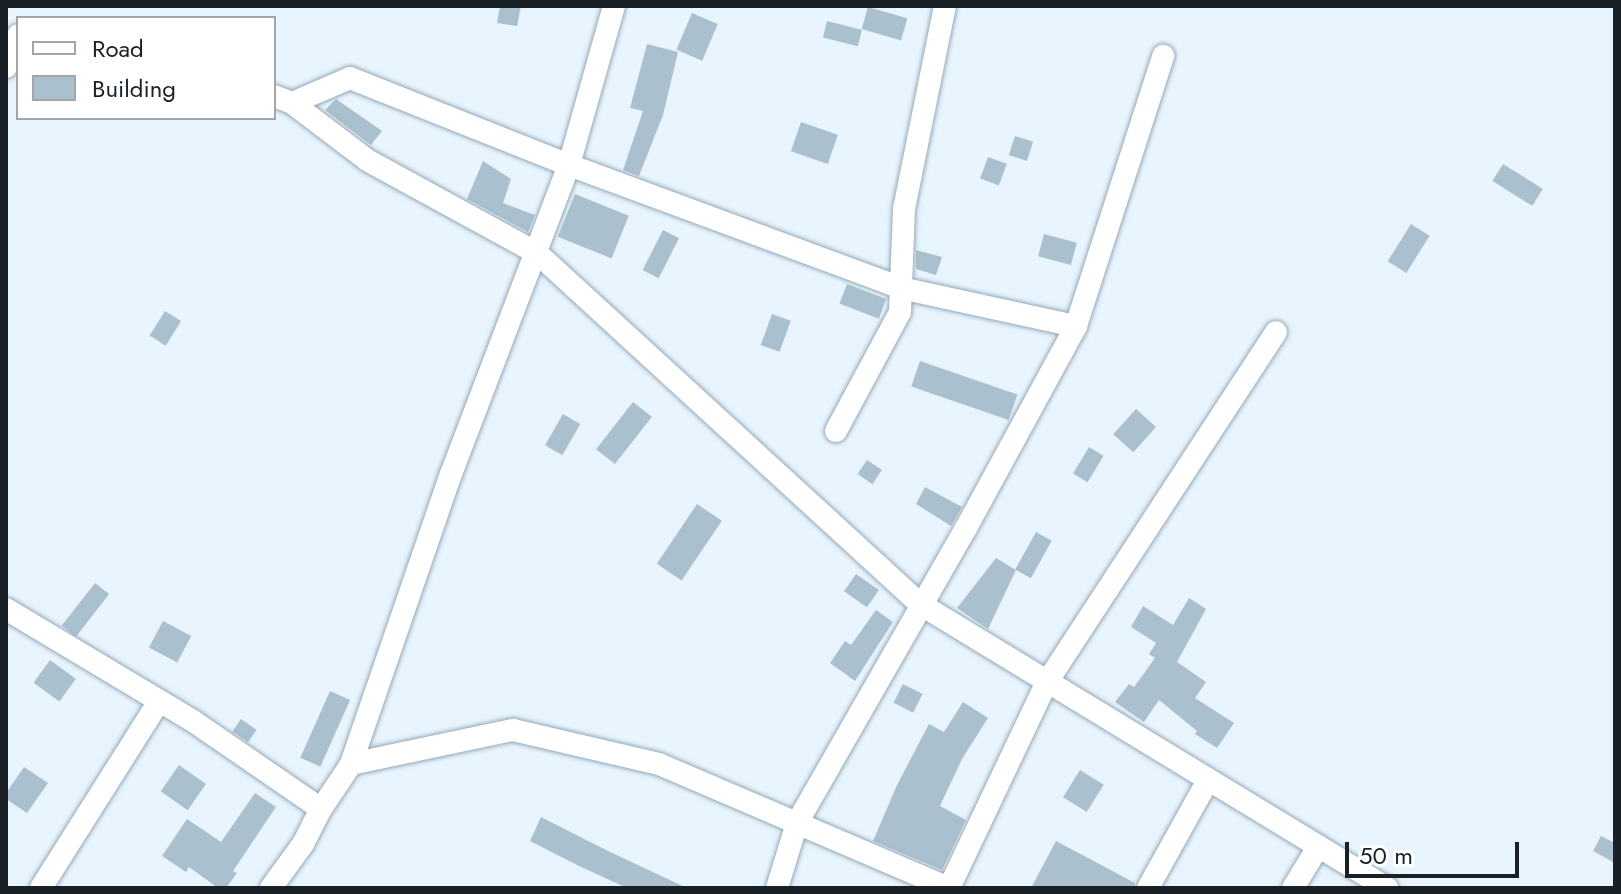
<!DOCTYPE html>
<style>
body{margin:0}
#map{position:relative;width:1621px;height:894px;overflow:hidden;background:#e8f5ff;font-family:Jost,sans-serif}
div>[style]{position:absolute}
.building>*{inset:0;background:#abc0cf;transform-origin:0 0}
.roads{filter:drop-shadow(0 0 2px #94a9b7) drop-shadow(0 0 2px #94a9b7)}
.minor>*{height:22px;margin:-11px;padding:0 11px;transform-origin:11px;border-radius:11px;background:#fff}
span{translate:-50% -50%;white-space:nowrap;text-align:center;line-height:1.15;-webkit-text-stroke:6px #fff;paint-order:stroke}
.frame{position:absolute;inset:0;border:8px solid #192127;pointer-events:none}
.legend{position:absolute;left:16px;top:16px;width:260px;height:104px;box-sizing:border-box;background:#fff;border:2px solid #a3a6a9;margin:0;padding:10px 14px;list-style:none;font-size:24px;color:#192127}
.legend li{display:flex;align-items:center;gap:16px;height:40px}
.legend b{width:40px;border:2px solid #a3a6a9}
.scale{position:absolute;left:1345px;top:842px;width:174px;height:36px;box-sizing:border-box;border:4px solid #192127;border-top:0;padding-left:10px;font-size:24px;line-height:28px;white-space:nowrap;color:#192127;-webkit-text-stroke:6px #fff;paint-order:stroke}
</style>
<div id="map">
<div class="building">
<i style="clip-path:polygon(500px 6px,521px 6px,517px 26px,497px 23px)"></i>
<i style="left:868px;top:7px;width:41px;height:23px;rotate:16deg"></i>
<i style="left:692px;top:13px;width:28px;height:40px;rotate:23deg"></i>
<i style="left:827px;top:21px;width:36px;height:17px;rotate:14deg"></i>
<i style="clip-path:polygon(647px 44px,678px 52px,663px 115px,639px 176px,623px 170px,643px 111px,630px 108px)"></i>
<i style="clip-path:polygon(336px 99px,382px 131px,371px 145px,325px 110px)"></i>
<i style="left:801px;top:122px;width:39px;height:31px;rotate:19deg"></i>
<i style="left:1015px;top:136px;width:19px;height:20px;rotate:18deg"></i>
<i style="left:988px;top:157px;width:20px;height:23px;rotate:20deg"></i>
<i style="clip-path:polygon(483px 161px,511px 179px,503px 203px,535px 215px,528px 232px,467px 199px)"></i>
<i style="left:1503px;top:164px;width:47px;height:20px;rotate:32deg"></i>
<i style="left:575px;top:194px;width:58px;height:46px;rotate:22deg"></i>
<i style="left:1411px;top:224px;width:22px;height:44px;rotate:32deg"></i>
<i style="left:663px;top:230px;width:18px;height:45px;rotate:27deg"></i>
<i style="left:1044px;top:234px;width:34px;height:23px;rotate:15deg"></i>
<i style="clip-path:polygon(916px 250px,942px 257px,936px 275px,916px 269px)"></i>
<i style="left:847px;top:284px;width:42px;height:21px;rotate:21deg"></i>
<i style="left:165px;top:311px;width:19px;height:29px;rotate:32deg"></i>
<i style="left:772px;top:314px;width:20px;height:33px;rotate:20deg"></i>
<i style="left:920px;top:361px;width:103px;height:27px;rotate:19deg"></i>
<i style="left:633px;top:402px;width:24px;height:60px;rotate:38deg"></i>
<i style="left:1136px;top:409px;width:27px;height:34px;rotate:42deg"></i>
<i style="left:563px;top:414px;width:20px;height:36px;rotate:30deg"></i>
<i style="left:1089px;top:447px;width:17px;height:31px;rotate:31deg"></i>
<i style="left:867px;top:460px;width:18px;height:17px;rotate:34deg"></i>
<i style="clip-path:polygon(925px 487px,962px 507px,951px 526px,916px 504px)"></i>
<i style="left:697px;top:504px;width:30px;height:72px;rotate:34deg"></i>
<i style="left:1036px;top:532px;width:18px;height:43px;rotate:29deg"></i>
<i style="clip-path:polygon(996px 558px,1016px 570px,988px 629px,957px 608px)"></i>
<i style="left:856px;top:574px;width:28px;height:21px;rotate:35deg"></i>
<i style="left:95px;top:583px;width:18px;height:54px;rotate:38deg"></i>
<i style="clip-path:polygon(1189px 598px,1206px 609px,1177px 662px,1206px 682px,1195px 698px,1234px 723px,1217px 748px,1195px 734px,1197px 731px,1159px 700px,1144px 722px,1115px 702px,1129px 684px,1134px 687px,1155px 658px,1149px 654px,1156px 643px,1131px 627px,1143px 606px,1173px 625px)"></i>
<i style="clip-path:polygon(876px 610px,893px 622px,855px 681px,830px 663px,845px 641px,851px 645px)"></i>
<i style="left:163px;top:621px;width:32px;height:30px;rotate:28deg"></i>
<i style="left:50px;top:660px;width:32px;height:28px;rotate:36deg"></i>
<i style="left:903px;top:684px;width:22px;height:21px;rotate:27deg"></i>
<i style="left:330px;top:691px;width:22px;height:73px;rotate:24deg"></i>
<i style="clip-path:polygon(963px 702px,988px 718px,962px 759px,940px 806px,966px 820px,942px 870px,873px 841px,897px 785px,929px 724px,944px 732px)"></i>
<i style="left:241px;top:719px;width:19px;height:15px;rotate:35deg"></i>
<i style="left:179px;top:765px;width:33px;height:32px;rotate:35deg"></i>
<i style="clip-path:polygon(24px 767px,48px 783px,27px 813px,6px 799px,6px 793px)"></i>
<i style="left:1080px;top:770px;width:28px;height:32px;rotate:32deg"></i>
<i style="clip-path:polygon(255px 793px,276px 807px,233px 871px,237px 873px,226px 888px,218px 888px,189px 867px,186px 872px,162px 856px,187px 819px,221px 842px)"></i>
<i style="clip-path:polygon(541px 817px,606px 850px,687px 888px,627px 888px,579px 866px,530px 841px)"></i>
<i style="clip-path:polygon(1601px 836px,1615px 843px,1615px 863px,1593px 851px)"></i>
<i style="clip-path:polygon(1056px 841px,1135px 883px,1134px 888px,1031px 888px)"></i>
</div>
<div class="roads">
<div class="minor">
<i style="left:6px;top:67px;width:34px;rotate:-69deg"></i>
<i style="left:274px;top:96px;width:19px;rotate:21deg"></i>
<i style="left:292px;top:103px;width:63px;rotate:-23.3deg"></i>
<i style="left:350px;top:78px;width:236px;rotate:21.7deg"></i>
<i style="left:569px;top:165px;width:354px;rotate:20.3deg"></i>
<i style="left:901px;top:288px;width:179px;rotate:12.3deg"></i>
<i style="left:292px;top:103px;width:94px;rotate:37.2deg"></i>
<i style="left:367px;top:160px;width:194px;rotate:28.7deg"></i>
<i style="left:537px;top:253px;width:520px;rotate:42.5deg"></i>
<i style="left:920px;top:604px;width:547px;rotate:31.31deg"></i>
<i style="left:836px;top:431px;width:135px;rotate:-61.7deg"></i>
<i style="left:900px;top:312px;width:103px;rotate:-87.8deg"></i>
<i style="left:904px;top:209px;width:207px;rotate:-78.6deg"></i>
<i style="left:6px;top:609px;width:218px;rotate:30.9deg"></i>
<i style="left:193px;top:721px;width:155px;rotate:34.5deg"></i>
<i style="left:321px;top:809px;width:54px;rotate:-56.3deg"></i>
<i style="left:351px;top:764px;width:166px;rotate:-11.9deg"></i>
<i style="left:513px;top:730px;width:150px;rotate:13.1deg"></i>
<i style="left:659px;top:764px;width:314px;rotate:23.2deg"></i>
<i style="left:351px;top:764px;width:307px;rotate:-71deg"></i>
<i style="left:451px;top:474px;width:331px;rotate:-69.1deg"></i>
<i style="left:569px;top:165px;width:165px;rotate:-74.2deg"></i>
<i style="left:41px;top:888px;width:221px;rotate:-57.7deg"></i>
<i style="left:271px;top:888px;width:54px;rotate:-54deg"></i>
<i style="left:303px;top:844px;width:39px;rotate:-63deg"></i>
<i style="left:777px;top:888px;width:68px;rotate:-72.9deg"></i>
<i style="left:797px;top:823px;width:340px;rotate:-60.2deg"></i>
<i style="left:966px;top:528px;width:230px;rotate:-61.4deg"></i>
<i style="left:1076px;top:326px;width:284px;rotate:-72.1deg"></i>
<i style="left:949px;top:888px;width:228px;rotate:-64.6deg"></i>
<i style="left:1047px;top:682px;width:418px;rotate:-56.8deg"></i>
<i style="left:1148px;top:888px;width:124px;rotate:-60.9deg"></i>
<i style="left:1293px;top:888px;width:48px;rotate:-58.6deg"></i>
</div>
</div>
<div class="frame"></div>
<ul class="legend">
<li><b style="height:10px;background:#fff"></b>Road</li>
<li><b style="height:22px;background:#abc0cf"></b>Building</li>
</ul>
<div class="scale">50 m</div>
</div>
